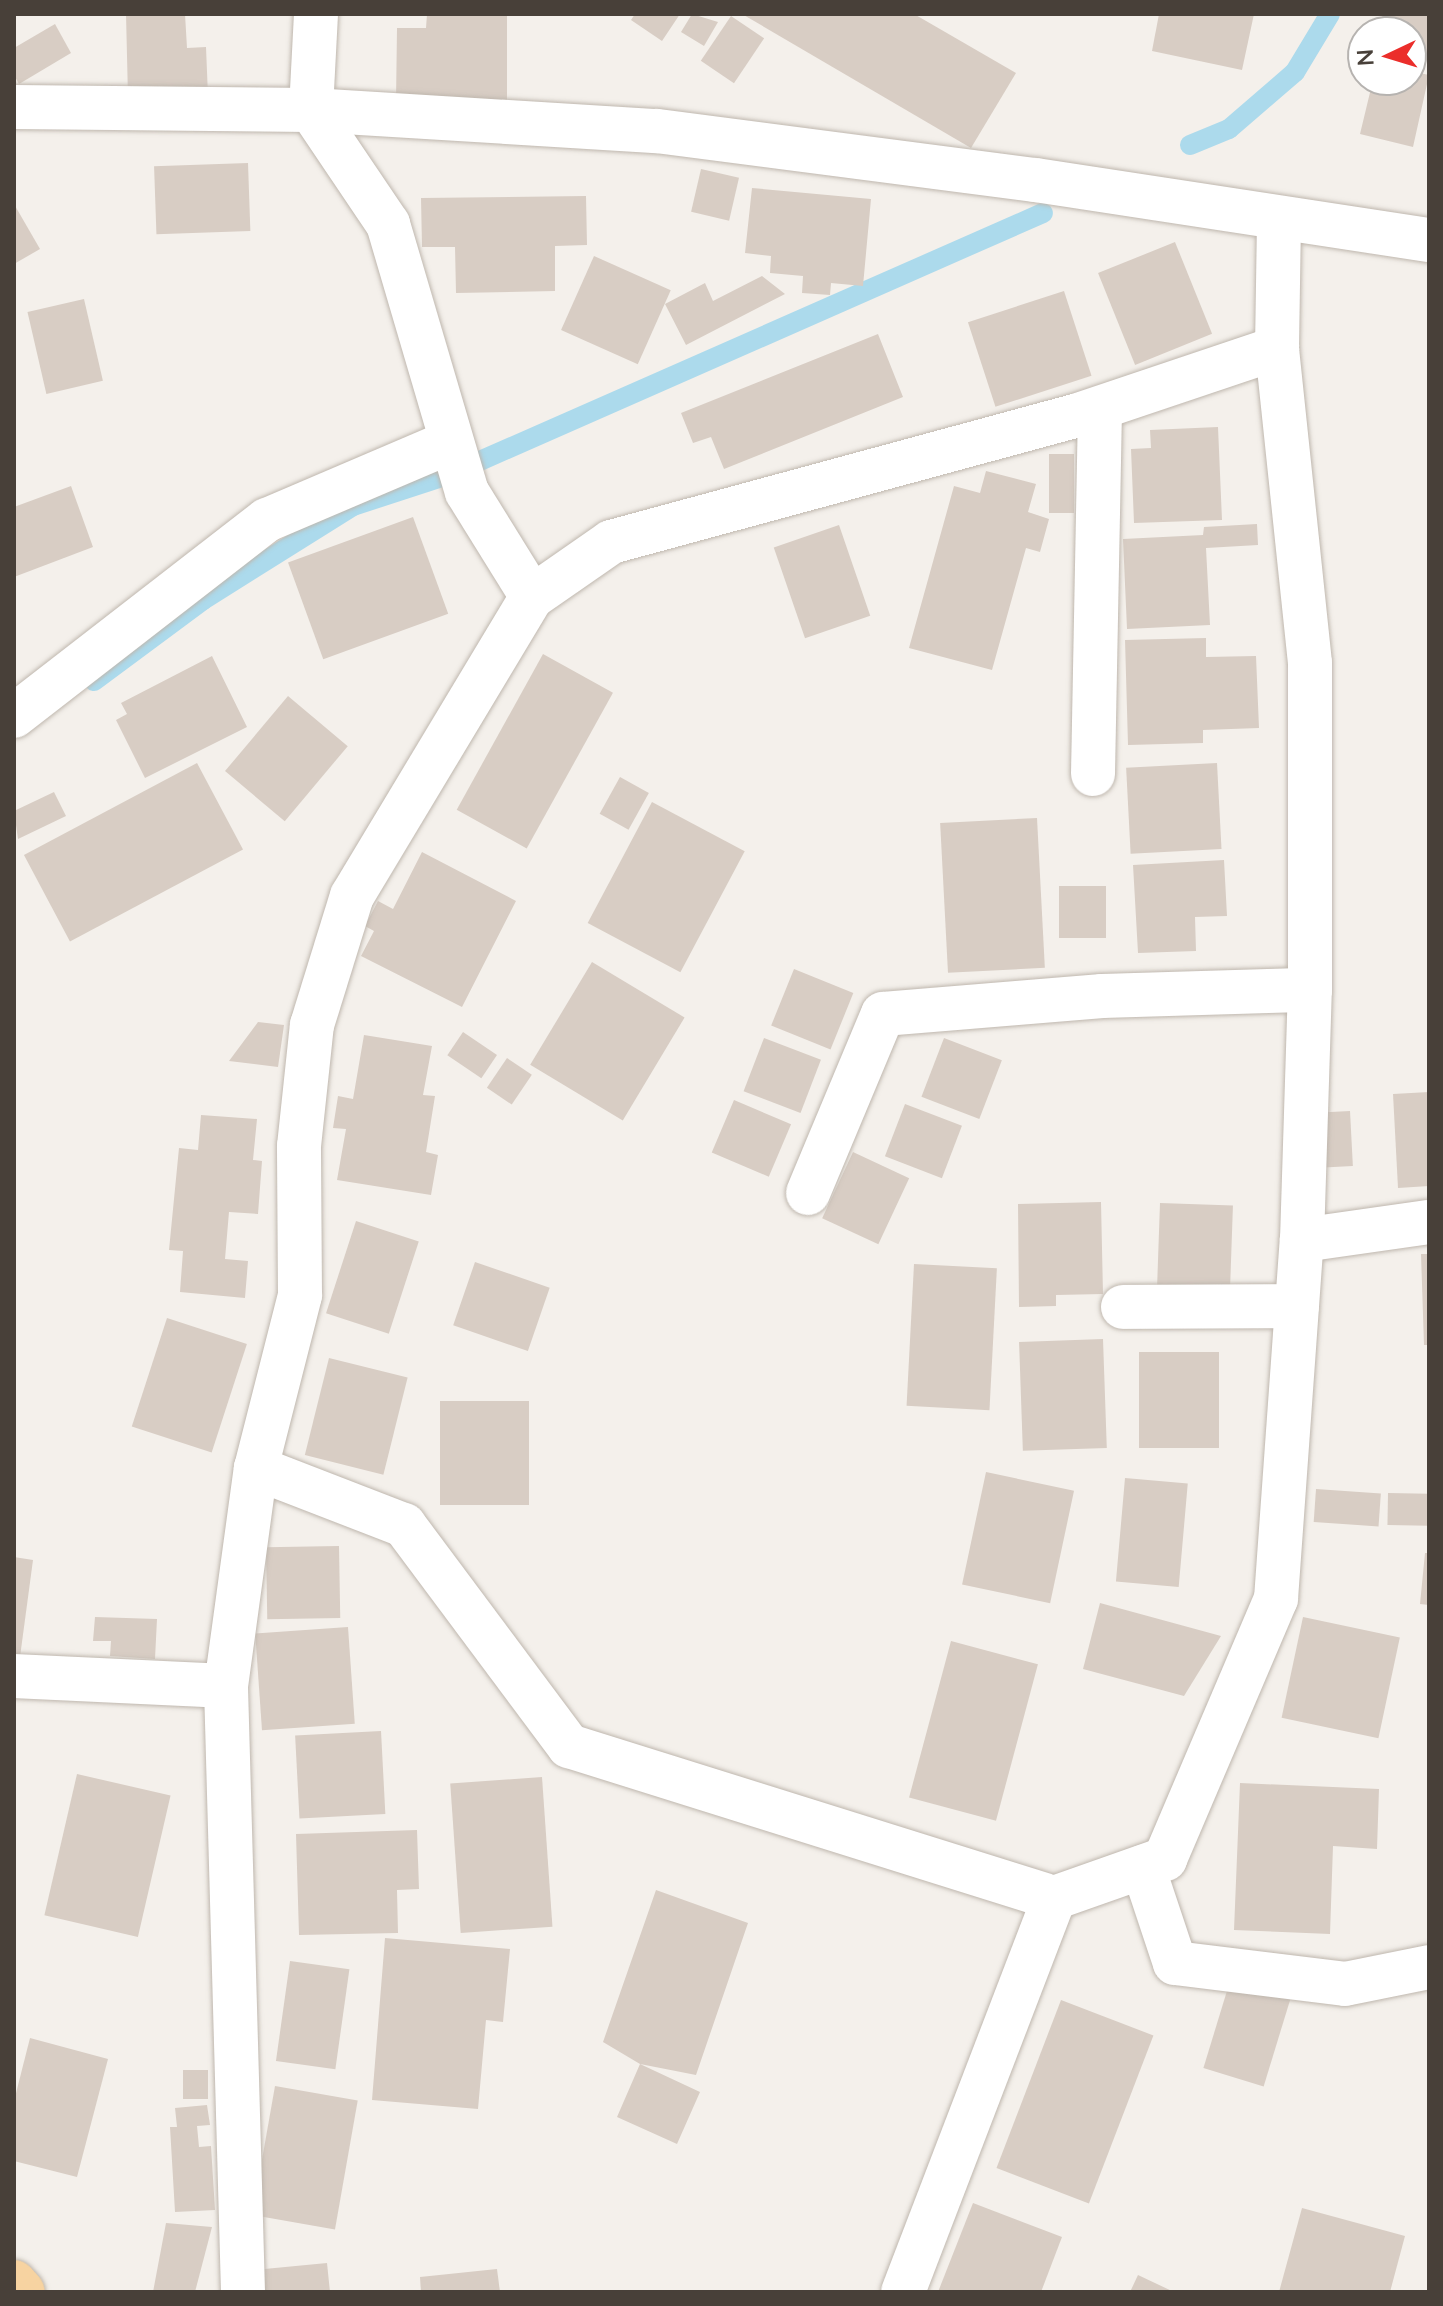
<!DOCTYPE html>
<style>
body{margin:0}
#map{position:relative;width:1443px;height:2306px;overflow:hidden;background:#f4f0eb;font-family:Lato,sans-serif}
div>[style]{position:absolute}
.stream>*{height:20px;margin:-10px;padding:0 10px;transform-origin:10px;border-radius:10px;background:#acdaec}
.building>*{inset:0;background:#d8cdc4;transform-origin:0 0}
.roads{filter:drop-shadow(0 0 2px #bfb7ae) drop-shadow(0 0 2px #bfb7ae)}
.minor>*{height:44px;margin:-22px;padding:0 22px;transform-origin:22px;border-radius:22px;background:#fff}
.major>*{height:44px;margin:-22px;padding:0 22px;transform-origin:22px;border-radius:22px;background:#f7d3a1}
span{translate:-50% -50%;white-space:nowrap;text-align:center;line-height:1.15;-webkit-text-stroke:8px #fff;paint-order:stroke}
.frame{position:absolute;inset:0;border:16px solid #484039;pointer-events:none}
.north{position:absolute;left:1347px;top:16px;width:80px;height:80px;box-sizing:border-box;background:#fff;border:2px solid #b6b3b0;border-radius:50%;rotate:266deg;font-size:22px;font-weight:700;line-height:32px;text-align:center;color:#484039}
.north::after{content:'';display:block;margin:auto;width:28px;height:36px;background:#eb2e2b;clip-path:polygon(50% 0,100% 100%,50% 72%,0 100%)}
</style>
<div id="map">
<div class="stream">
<i style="left:1190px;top:145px;width:42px;rotate:-22.3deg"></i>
<i style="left:1229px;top:129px;width:87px;rotate:-40.8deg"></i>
<i style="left:1295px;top:72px;width:68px;rotate:-58.9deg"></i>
<i style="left:94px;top:681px;width:136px;rotate:-36.6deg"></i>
<i style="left:203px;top:600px;width:177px;rotate:-32.1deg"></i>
<i style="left:353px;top:506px;width:100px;rotate:-18.1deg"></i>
<i style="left:448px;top:475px;width:650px;rotate:-23.77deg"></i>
</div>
<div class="building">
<i style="clip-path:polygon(126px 14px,185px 14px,187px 48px,206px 47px,208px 96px,128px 98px)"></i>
<i style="clip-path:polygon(427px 14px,507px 14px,507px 101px,396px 101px,397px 28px,426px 28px)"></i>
<i style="clip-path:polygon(635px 14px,680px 14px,662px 41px,631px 20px)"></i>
<i style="clip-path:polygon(692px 14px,718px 22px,704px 46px,681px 32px)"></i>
<i style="clip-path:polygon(742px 14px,914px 14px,1016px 73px,971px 148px)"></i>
<i style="clip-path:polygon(1159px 14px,1254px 14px,1242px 70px,1152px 51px)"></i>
<i style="clip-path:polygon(1383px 14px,1429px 14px,1429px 61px,1411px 57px,1411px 32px,1378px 32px)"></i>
<i style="left:731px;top:16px;width:40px;height:54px;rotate:34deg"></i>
<i style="clip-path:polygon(55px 24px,71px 53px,19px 84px,14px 75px,14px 48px)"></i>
<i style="clip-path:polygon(1411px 71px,1429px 75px,1413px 147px,1360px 134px,1373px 80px,1411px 80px)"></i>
<i style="left:248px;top:163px;width:68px;height:94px;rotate:88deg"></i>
<i style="left:701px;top:169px;width:39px;height:44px;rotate:13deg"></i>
<i style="clip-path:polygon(752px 188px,871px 199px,863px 286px,831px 283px,830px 295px,802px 293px,803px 276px,770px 273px,771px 256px,745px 253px)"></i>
<i style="clip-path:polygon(586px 196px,587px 245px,555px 246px,555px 291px,456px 293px,455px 247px,422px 247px,421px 198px)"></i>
<i style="clip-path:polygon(14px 204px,40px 249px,14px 264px)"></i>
<i style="left:1175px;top:242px;width:99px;height:83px;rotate:68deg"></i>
<i style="left:594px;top:256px;width:84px;height:81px;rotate:24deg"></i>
<i style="clip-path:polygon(762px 276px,785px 294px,686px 345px,665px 304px,705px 283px,713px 301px)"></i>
<i style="left:1064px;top:291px;width:89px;height:101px;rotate:72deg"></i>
<i style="left:84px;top:299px;width:84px;height:58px;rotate:77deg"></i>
<i style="clip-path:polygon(878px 334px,903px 397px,724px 469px,711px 437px,693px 443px,681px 413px)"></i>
<i style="clip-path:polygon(1218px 427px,1222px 520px,1134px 523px,1131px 449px,1151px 448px,1150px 430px)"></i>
<i style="left:1049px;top:454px;width:25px;height:59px"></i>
<i style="clip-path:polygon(986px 471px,1036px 484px,1028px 512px,1049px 519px,1040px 552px,1026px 548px,992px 670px,909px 648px,954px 486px,980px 493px)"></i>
<i style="clip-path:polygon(71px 486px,93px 547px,14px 577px,14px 507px)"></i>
<i style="left:413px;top:517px;width:103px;height:133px;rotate:70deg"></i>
<i style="clip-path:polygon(1257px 524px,1258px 545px,1206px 548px,1210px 625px,1127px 629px,1123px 539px,1203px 535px,1204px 527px)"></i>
<i style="left:839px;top:525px;width:96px;height:69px;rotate:71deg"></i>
<i style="clip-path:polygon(1206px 638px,1206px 657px,1256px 656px,1259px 728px,1203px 730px,1203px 743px,1128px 745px,1125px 640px)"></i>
<i style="left:543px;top:654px;width:80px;height:178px;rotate:29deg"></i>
<i style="clip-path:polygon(212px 656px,247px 727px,145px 778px,116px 720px,127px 714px,121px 703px)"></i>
<i style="left:288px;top:696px;width:78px;height:98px;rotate:40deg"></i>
<i style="left:197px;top:763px;width:98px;height:196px;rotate:62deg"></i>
<i style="left:1217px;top:763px;width:86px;height:91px;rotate:87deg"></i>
<i style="left:620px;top:777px;width:33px;height:42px;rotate:29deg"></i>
<i style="clip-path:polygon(54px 792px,66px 816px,18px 839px,14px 811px)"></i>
<i style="left:652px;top:802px;width:105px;height:137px;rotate:28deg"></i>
<i style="left:1037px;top:818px;width:150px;height:97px;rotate:87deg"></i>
<i style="clip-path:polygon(422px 852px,516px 901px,462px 1007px,361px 956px,374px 931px,365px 926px,378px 901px,393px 909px)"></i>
<i style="clip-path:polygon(1224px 860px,1227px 916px,1195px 917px,1196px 951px,1138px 953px,1133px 865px)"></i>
<i style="left:1106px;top:886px;width:52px;height:47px;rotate:90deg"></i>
<i style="left:592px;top:962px;width:108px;height:120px;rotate:31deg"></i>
<i style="left:794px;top:969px;width:64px;height:61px;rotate:22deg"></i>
<i style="clip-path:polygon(258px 1022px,284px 1025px,278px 1067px,229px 1061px)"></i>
<i style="left:463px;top:1032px;width:41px;height:28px;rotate:34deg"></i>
<i style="clip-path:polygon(364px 1035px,432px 1046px,423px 1095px,435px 1096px,426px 1152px,438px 1155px,431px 1195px,337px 1180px,346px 1129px,333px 1128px,338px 1096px,353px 1099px)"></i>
<i style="left:764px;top:1038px;width:61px;height:57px;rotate:21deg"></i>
<i style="left:944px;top:1038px;width:62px;height:63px;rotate:21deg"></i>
<i style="left:507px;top:1058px;width:30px;height:36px;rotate:34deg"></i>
<i style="clip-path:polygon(1429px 1092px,1429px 1186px,1398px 1188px,1393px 1094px)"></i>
<i style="left:734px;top:1100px;width:62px;height:57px;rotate:23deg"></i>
<i style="left:905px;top:1104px;width:61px;height:56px;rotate:21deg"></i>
<i style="left:1350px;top:1111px;width:55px;height:29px;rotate:87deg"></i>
<i style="clip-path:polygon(201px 1115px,257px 1119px,253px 1160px,262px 1161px,258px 1214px,229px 1212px,225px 1259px,248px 1261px,245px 1298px,180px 1292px,183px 1251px,169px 1250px,179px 1148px,198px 1150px)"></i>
<i style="left:853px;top:1152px;width:62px;height:73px;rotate:25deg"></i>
<i style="clip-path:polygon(1101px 1202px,1103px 1294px,1056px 1295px,1056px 1306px,1019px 1307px,1018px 1204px)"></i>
<i style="left:1160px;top:1203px;width:73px;height:96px;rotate:2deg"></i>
<i style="left:356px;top:1221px;width:66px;height:97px;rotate:18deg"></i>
<i style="clip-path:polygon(1421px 1254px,1429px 1254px,1429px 1345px,1424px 1345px)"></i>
<i style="left:475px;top:1262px;width:79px;height:67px;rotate:19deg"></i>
<i style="left:914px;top:1264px;width:83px;height:142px;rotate:3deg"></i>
<i style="left:167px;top:1318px;width:84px;height:114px;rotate:18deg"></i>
<i style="left:1103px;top:1339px;width:109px;height:84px;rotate:88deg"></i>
<i style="left:1219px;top:1352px;width:96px;height:80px;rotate:90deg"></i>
<i style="left:329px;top:1358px;width:81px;height:100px;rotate:14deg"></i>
<i style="left:440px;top:1401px;width:89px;height:104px"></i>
<i style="left:986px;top:1472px;width:90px;height:115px;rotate:12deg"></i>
<i style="left:1125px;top:1478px;width:63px;height:104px;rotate:5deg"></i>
<i style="left:1316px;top:1489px;width:65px;height:33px;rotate:4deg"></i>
<i style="left:1388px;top:1493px;width:41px;height:32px;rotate:1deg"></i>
<i style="left:339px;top:1546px;width:72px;height:73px;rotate:89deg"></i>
<i style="clip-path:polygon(1425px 1553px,1429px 1553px,1429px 1605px,1420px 1604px)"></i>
<i style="clip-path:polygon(14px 1557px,33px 1560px,20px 1657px,14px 1656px)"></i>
<i style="clip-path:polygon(1100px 1603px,1221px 1636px,1184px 1696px,1083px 1669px)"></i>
<i style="clip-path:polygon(95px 1617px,157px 1619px,155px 1659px,110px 1656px,111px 1641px,93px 1641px)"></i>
<i style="left:1303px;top:1617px;width:99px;height:103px;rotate:12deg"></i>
<i style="left:348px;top:1627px;width:97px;height:93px;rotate:86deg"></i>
<i style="left:951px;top:1641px;width:90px;height:162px;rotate:15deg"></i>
<i style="left:381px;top:1731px;width:83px;height:86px;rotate:87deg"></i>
<i style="left:77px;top:1774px;width:96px;height:145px;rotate:13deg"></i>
<i style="left:542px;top:1777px;width:150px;height:92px;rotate:86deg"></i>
<i style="clip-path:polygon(1240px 1783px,1379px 1789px,1377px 1849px,1333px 1846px,1330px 1934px,1234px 1930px)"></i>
<i style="clip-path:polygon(417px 1830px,419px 1889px,397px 1890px,398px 1933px,299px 1935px,296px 1834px)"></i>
<i style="clip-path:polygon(656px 1890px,748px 1923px,696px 2075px,640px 2064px,700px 2092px,677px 2144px,617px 2117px,640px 2064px,603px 2042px)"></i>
<i style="clip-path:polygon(385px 1938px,510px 1949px,503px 2022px,486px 2020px,478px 2109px,372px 2100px)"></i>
<i style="left:290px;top:1961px;width:60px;height:101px;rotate:8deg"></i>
<i style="left:1230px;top:1981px;width:63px;height:91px;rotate:17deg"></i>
<i style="left:1061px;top:2000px;width:99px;height:180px;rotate:21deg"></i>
<i style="clip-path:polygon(30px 2038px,108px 2059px,77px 2177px,14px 2161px,14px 2101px)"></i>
<i style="left:183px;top:2070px;width:25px;height:29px"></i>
<i style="left:275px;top:2086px;width:84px;height:131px;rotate:10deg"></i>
<i style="clip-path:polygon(207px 2105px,210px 2125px,197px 2126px,199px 2147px,211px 2146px,215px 2210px,175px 2212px,170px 2127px,177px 2127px,175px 2108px)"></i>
<i style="clip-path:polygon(973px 2203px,1062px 2237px,1041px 2292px,938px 2292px)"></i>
<i style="clip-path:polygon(1302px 2208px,1405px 2236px,1390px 2292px,1279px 2292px)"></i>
<i style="clip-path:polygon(166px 2223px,212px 2227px,195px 2292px,153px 2292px)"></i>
<i style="clip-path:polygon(327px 2263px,330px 2292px,256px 2292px,254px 2270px)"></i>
<i style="clip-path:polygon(497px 2269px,500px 2292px,421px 2292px,420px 2277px)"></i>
<i style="clip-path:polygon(1138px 2275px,1174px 2292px,1130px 2292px)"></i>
</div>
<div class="roads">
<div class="minor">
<i style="left:316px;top:14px;width:96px;rotate:93deg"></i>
<i style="left:311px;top:110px;width:138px;rotate:56deg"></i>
<i style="left:388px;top:224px;width:279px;rotate:73.6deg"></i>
<i style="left:467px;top:492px;width:123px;rotate:58.2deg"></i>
<i style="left:14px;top:107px;width:297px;rotate:0.6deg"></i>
<i style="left:311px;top:110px;width:347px;rotate:3.5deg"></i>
<i style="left:657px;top:131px;width:382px;rotate:7.4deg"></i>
<i style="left:1036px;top:180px;width:398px;rotate:8.7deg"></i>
<i style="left:14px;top:716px;width:320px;rotate:-37.8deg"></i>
<i style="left:267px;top:520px;width:199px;rotate:-23.1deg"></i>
<i style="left:1093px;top:774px;width:365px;rotate:-88.9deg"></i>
<i style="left:808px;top:1193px;width:194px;rotate:-67.3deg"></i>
<i style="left:883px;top:1014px;width:220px;rotate:-4.7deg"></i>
<i style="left:1102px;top:996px;width:208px;rotate:-1.7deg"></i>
<i style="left:1302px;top:1240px;width:128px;rotate:-8.1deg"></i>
<i style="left:1123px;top:1307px;width:174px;rotate:-0.3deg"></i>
<i style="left:256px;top:1468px;width:159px;rotate:21.1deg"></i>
<i style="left:404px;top:1525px;width:276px;rotate:53.3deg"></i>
<i style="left:569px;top:1746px;width:508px;rotate:17.4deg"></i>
<i style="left:1054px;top:1898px;width:118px;rotate:-19.4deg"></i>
<i style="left:1165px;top:1859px;width:283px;rotate:-66.9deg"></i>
<i style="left:1276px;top:1599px;width:360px;rotate:-85.9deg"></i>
<i style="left:1302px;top:1240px;width:250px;rotate:-88.2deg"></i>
<i style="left:1310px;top:990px;width:327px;rotate:-90deg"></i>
<i style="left:1310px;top:663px;width:317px;rotate:-96deg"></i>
<i style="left:1277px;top:348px;width:128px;rotate:-89.1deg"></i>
<i style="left:14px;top:1676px;width:212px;rotate:2.7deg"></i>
<i style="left:1143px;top:1867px;width:101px;rotate:71.6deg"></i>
<i style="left:1175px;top:1963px;width:171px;rotate:7deg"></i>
<i style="left:1345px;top:1984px;width:86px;rotate:-11.4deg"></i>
<i style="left:243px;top:2292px;width:606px;rotate:-91.61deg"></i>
<i style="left:226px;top:1686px;width:220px;rotate:-82.2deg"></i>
<i style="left:256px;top:1468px;width:179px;rotate:-75.7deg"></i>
<i style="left:300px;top:1295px;width:149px;rotate:-90.4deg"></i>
<i style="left:299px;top:1146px;width:122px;rotate:-83.9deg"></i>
<i style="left:312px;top:1025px;width:135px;rotate:-72.8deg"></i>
<i style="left:352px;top:896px;width:349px;rotate:-59deg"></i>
<i style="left:532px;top:597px;width:96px;rotate:-34.8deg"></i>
<i style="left:611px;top:542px;width:484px;rotate:-15.2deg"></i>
<i style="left:1078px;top:415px;width:210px;rotate:-18.6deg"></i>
<i style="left:903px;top:2292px;width:422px;rotate:-69deg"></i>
</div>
<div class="major">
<i style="left:14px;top:2282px;width:13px;rotate:48deg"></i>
</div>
</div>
<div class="frame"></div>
<div class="north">N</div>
</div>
